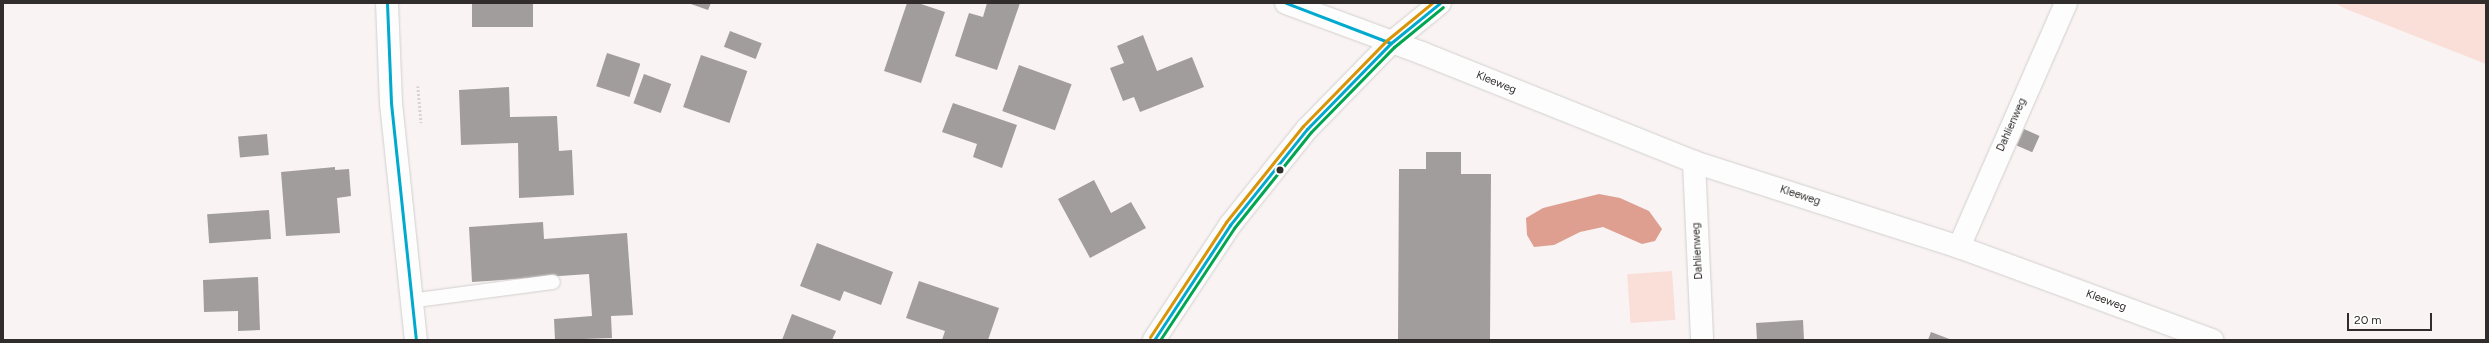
<!DOCTYPE html>
<style>
body{margin:0}
#map{position:relative;width:2489px;height:343px;overflow:hidden;background:#f9f4f3;font-family:Figtree,sans-serif}
div>[style]{position:absolute}
.green>*{inset:0;background:#fadfd8;transform-origin:0 0}
.water>*{inset:0;background:#de9f90}
.building>*{inset:0;background:#a09d9c;transform-origin:0 0}
.path>*{height:2.5px;margin-top:-1.25px;transform-origin:0;background:repeating-linear-gradient(90deg,#d6d4d4 0 2px,transparent 0 4px)}
.roads{filter:drop-shadow(0 0 1px #d2cfce) drop-shadow(0 0 1px #d2cfce)}
.service>*{height:14px;margin:-7px;padding:0 7px;transform-origin:7px;border-radius:7px;background:#fefdfd}
.minor>*{height:22px;margin:-11px;padding:0 11px;transform-origin:11px;border-radius:11px;background:#fefdfd}
.tertiary>*{height:22px;margin:-11px;padding:0 11px;transform-origin:11px;border-radius:11px;background:#fefdfd}
.primary>*{height:22px;margin:-11px;padding:0 11px;transform-origin:11px;border-radius:11px;background:#fefdfd}
.bus-1>*{height:3px;margin:-1.5px;padding:0 1.5px;transform-origin:1.5px;border-radius:1.5px;background:#00a9ce}
.bus-2>*{height:3px;margin:-1.5px;padding:0 1.5px;transform-origin:1.5px;border-radius:1.5px;background:#00a651}
.bus-3>*{height:3px;margin:-1.5px;padding:0 1.5px;transform-origin:1.5px;border-radius:1.5px;background:#d99407}
.dots>*{width:11px;height:11px;translate:-50% -50%;box-sizing:border-box;border:2px solid #fff;border-radius:50%}
span{translate:-50% -50%;white-space:nowrap;text-align:center;line-height:1.15;-webkit-text-stroke:4px #fff;paint-order:stroke}
.street-label{font-size:11px;color:#302d2c}
.frame{position:absolute;inset:0;border:4px solid #302d2c;pointer-events:none}
.scale{position:absolute;left:2347px;top:313px;width:85px;height:18px;box-sizing:border-box;border:2px solid #302d2c;border-top:0;padding-left:5px;font-size:12px;line-height:14px;white-space:nowrap;color:#302d2c;-webkit-text-stroke:3px #fff;paint-order:stroke}
</style>
<div id="map">
<div class="green">
<i style="clip-path:polygon(2335px 3px,2486px 3px,2486px 64px,2346px 9px)"></i>
<i style="left:1672px;top:271px;width:49px;height:45px;rotate:86deg"></i>
</div>
<div class="water">
<i style="clip-path:polygon(1599px 194px,1620px 198px,1649px 211px,1662px 229px,1655px 241px,1642px 244px,1603px 227px,1580px 232px,1554px 245px,1534px 247px,1527px 235px,1526px 218px,1543px 208px)"></i>
</div>
<div class="building">
<i style="left:472px;top:3px;width:61px;height:24px"></i>
<i style="clip-path:polygon(688px 3px,711px 3px,708px 10px)"></i>
<i style="clip-path:polygon(907px 3px,918px 3px,945px 12px,921px 83px,884px 71px)"></i>
<i style="clip-path:polygon(987px 3px,1020px 3px,997px 70px,955px 56px,969px 13px,983px 17px)"></i>
<i style="left:730px;top:31px;width:34px;height:17px;rotate:21deg"></i>
<i style="clip-path:polygon(1143px 35px,1157px 71px,1192px 57px,1204px 87px,1140px 112px,1134px 97px,1123px 101px,1110px 68px,1124px 63px,1117px 46px)"></i>
<i style="left:607px;top:53px;width:35px;height:35px;rotate:18deg"></i>
<i style="left:701px;top:55px;width:49px;height:55px;rotate:19deg"></i>
<i style="left:1019px;top:65px;width:56px;height:49px;rotate:20deg"></i>
<i style="left:644px;top:74px;width:29px;height:31px;rotate:20deg"></i>
<i style="clip-path:polygon(509px 87px,510px 117px,557px 116px,559px 151px,572px 150px,574px 195px,519px 198px,518px 143px,461px 145px,459px 90px)"></i>
<i style="clip-path:polygon(953px 103px,1017px 125px,1002px 168px,973px 157px,977px 144px,942px 132px)"></i>
<i style="left:2024px;top:129px;width:17px;height:18px;rotate:24deg"></i>
<i style="left:267px;top:134px;width:21px;height:29px;rotate:85deg"></i>
<i style="clip-path:polygon(1426px 152px,1461px 152px,1461px 174px,1491px 174px,1490px 340px,1398px 340px,1399px 169px,1426px 169px)"></i>
<i style="clip-path:polygon(335px 167px,335px 170px,349px 169px,351px 196px,337px 198px,340px 233px,286px 236px,281px 172px)"></i>
<i style="clip-path:polygon(1094px 180px,1111px 213px,1131px 202px,1146px 228px,1090px 258px,1058px 199px)"></i>
<i style="left:269px;top:210px;width:29px;height:62px;rotate:86deg"></i>
<i style="clip-path:polygon(543px 222px,544px 239px,627px 233px,633px 315px,611px 316px,612px 338px,555px 340px,554px 319px,592px 316px,589px 274px,472px 282px,469px 227px)"></i>
<i style="clip-path:polygon(817px 243px,893px 272px,881px 305px,844px 291px,840px 301px,800px 286px)"></i>
<i style="clip-path:polygon(258px 277px,260px 330px,238px 331px,238px 311px,204px 312px,203px 280px)"></i>
<i style="clip-path:polygon(919px 281px,999px 308px,988px 340px,942px 340px,945px 331px,906px 318px)"></i>
<i style="clip-path:polygon(792px 314px,836px 331px,832px 340px,782px 340px)"></i>
<i style="clip-path:polygon(1803px 320px,1804px 340px,1757px 340px,1756px 323px)"></i>
<i style="clip-path:polygon(1931px 332px,1952px 340px,1928px 340px)"></i>
</div>
<div class="path">
<i style="left:418px;top:86px;width:37px;rotate:85deg"></i>
</div>
<div class="roads">
<div class="service">
<i style="left:410px;top:301px;width:144px;rotate:-7.6deg"></i>
</div>
<div class="minor">
<i style="left:1286px;top:3px;width:145px;rotate:20.2deg"></i>
<i style="left:1422px;top:53px;width:293px;rotate:21.8deg"></i>
<i style="left:1694px;top:162px;width:278px;rotate:17.8deg"></i>
<i style="left:1959px;top:247px;width:270px;rotate:20.2deg"></i>
<i style="left:1694px;top:162px;width:178px;rotate:87.4deg"></i>
<i style="left:1959px;top:247px;width:266px;rotate:-66.3deg"></i>
</div>
<div class="tertiary">
<i style="left:1154px;top:340px;width:138px;rotate:-56.5deg"></i>
<i style="left:1230px;top:225px;width:123px;rotate:-51.3deg"></i>
<i style="left:1307px;top:129px;width:120px;rotate:-45.7deg"></i>
<i style="left:1391px;top:43px;width:63px;rotate:-39.2deg"></i>
</div>
<div class="primary">
<i style="left:387px;top:3px;width:100px;rotate:87.7deg"></i>
<i style="left:391px;top:103px;width:238px;rotate:84deg"></i>
</div>
</div>
<div class="bus-1">
<i style="left:387px;top:3px;width:100px;rotate:87.7deg"></i>
<i style="left:391px;top:103px;width:238px;rotate:84deg"></i>
<i style="left:1286px;top:3px;width:112px;rotate:20.9deg"></i>
<i style="left:1154px;top:340px;width:138px;rotate:-56.5deg"></i>
<i style="left:1230px;top:225px;width:123px;rotate:-51.3deg"></i>
<i style="left:1307px;top:129px;width:120px;rotate:-45.7deg"></i>
<i style="left:1391px;top:43px;width:63px;rotate:-39.2deg"></i>
</div>
<div class="bus-2">
<i style="left:1160px;top:340px;width:134px;rotate:-56.5deg"></i>
<i style="left:1234px;top:228px;width:123px;rotate:-51.3deg"></i>
<i style="left:1311px;top:132px;width:119px;rotate:-45.7deg"></i>
<i style="left:1394px;top:47px;width:63px;rotate:-39.2deg"></i>
</div>
<div class="bus-3">
<i style="left:1150px;top:337px;width:138px;rotate:-56.5deg"></i>
<i style="left:1226px;top:222px;width:123px;rotate:-51.3deg"></i>
<i style="left:1303px;top:126px;width:120px;rotate:-45.7deg"></i>
<i style="left:1387px;top:40px;width:58px;rotate:-39.4deg"></i>
</div>
<div class="dots">
<i style="left:1280px;top:170px;background:#302d2c"></i>
</div>
<div class="street-label">
<span style="left:1496px;top:83px;rotate:22deg">Kleeweg</span>
<span style="left:2012px;top:125px;rotate:-66deg">Dahlienweg</span>
<span style="left:1800px;top:196px;rotate:18deg">Kleeweg</span>
<span style="left:1698px;top:251px;rotate:-93deg">Dahlienweg</span>
<span style="left:2106px;top:301px;rotate:20deg">Kleeweg</span>
</div>
<div class="frame"></div>
<div class="scale">20 m</div>
</div>
